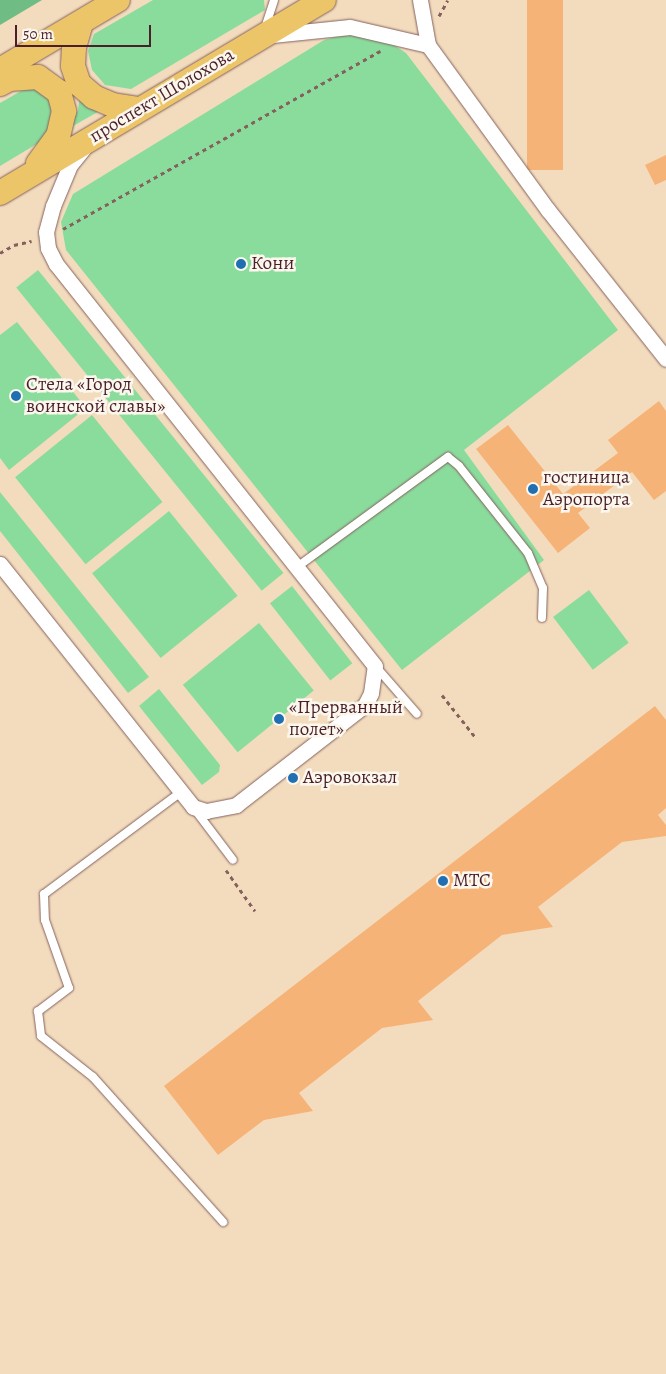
<!DOCTYPE html>
<meta charset="utf-8">
<style>
body{margin:0}
#map{position:relative;width:666px;height:1374px;overflow:hidden;background:#f3dcbe;font-family:Alegreya,serif}
div>[style]{position:absolute}
.green>*{inset:0;background:#8adc9d;transform-origin:0 0}
.forest>*{inset:0;background:#6fbc84}
.building>*{inset:0;background:#f6b377;transform-origin:0 0}
.path>*{height:3px;margin-top:-1.5px;transform-origin:0;background:repeating-linear-gradient(90deg,#85615e 0 4px,transparent 0 8px)}
.roads{filter:drop-shadow(0 0 1px #85615e) drop-shadow(0 0 1px #85615e)}
.lane>*{height:8px;margin:-4px;padding:0 4px;transform-origin:4px;border-radius:4px;background:#fff}
.street>*{height:15px;margin:-7.5px;padding:0 7.5px;transform-origin:7.5px;border-radius:7.5px;background:#fff}
.primary>*{height:24px;margin:-12px;padding:0 12px;transform-origin:12px;border-radius:12px;background:#edc569}
.dots>*{width:14px;height:14px;translate:-50% -50%;box-sizing:border-box;border:2px solid #fbf7ec;border-radius:50%}
span{translate:-50% -50%;white-space:nowrap;text-align:center;line-height:1.15;-webkit-text-stroke:5px #fbf7ec;paint-order:stroke}
.street-label{font-size:19px;color:#4a1f2b}
.poi-label{font-size:19px;color:#4a1f2b}
.left{translate:0 -50%;text-align:left}
.scale{position:absolute;left:15px;top:25px;width:136px;height:22px;box-sizing:border-box;border:2px solid #4a1f2b;border-top:0;padding-left:6px;font-size:15px;line-height:18px;white-space:nowrap;color:#4a1f2b;-webkit-text-stroke:4px #fbf7ec;paint-order:stroke}
</style>
<div id="map">
<div class="green">
<i style="clip-path:polygon(153px 0,264px 0,265px 10px,131px 89px,105px 85px,92px 70px,88px 51px,94px 34px)"></i>
<i style="clip-path:polygon(354px 32px,391px 43px,406px 53px,618px 330px,464px 450px,544px 560px,402px 670px,66px 250px,61px 222px,73px 194px,324px 40px)"></i>
<i style="clip-path:polygon(34px 88px,46px 94px,52px 107px,48px 132px,40px 142px,0 166px,0 103px,21px 91px)"></i>
<i style="clip-path:polygon(80px 95px,103px 109px,66px 130px,78px 110px)"></i>
<i style="left:38px;top:270px;width:390px;height:28px;rotate:51deg"></i>
<i style="clip-path:polygon(17px 322px,86px 408px,9px 470px,0 458px,0 335px)"></i>
<i style="left:92px;top:415px;width:112px;height:99px;rotate:51deg"></i>
<i style="clip-path:polygon(0 492px,149px 677px,128px 693px,0 531px)"></i>
<i style="left:169px;top:511px;width:109px;height:99px;rotate:51deg"></i>
<i style="left:292px;top:586px;width:98px;height:28px;rotate:52deg"></i>
<i style="left:589px;top:590px;width:66px;height:45px;rotate:53deg"></i>
<i style="left:259px;top:623px;width:87px;height:98px;rotate:51deg"></i>
<i style="clip-path:polygon(159px 689px,220px 765px,219px 772px,202px 785px,139px 706px)"></i>
</div>
<div class="forest">
<i style="clip-path:polygon(0 0,42px 0,0 25px)"></i>
</div>
<div class="building">
<i style="left:527px;top:0;width:36px;height:170px"></i>
<i style="clip-path:polygon(666px 155px,666px 180px,655px 185px,645px 165px)"></i>
<i style="clip-path:polygon(659px 401px,666px 411px,666px 491px,654px 500px,632px 472px,578px 513px,590px 528px,558px 553px,476px 449px,508px 425px,563px 494px,618px 453px,608px 440px)"></i>
<i style="clip-path:polygon(655px 706px,666px 720px,666px 808px,658px 815px,666px 825px,666px 836px,622px 842px,538px 907px,553px 927px,502px 935px,418px 1001px,433px 1020px,382px 1028px,299px 1093px,313px 1111px,264px 1120px,218px 1155px,164px 1086px)"></i>
</div>
<div class="path">
<i style="left:439px;top:16px;width:18px;rotate:-61deg"></i>
<i style="left:63px;top:229px;width:364px;rotate:-29.3deg"></i>
<i style="left:0;top:253px;width:16px;rotate:-30deg"></i>
<i style="left:14px;top:245px;width:18px;rotate:-13deg"></i>
<i style="left:442px;top:695px;width:55px;rotate:51.7deg"></i>
<i style="left:226px;top:870px;width:50px;rotate:54.7deg"></i>
</div>
<div class="roads">
<div class="lane">
<i style="left:265px;top:28px;width:29px;rotate:-72deg"></i>
<i style="left:297px;top:567px;width:187px;rotate:-36.1deg"></i>
<i style="left:448px;top:457px;width:14px;rotate:39deg"></i>
<i style="left:459px;top:466px;width:111px;rotate:51.6deg"></i>
<i style="left:528px;top:553px;width:38px;rotate:67deg"></i>
<i style="left:543px;top:588px;width:30px;rotate:92deg"></i>
<i style="left:376px;top:667px;width:62px;rotate:48.9deg"></i>
<i style="left:181px;top:792px;width:171px;rotate:143.3deg"></i>
<i style="left:44px;top:894px;width:26px;rotate:88deg"></i>
<i style="left:45px;top:920px;width:72px;rotate:70.6deg"></i>
<i style="left:69px;top:988px;width:39px;rotate:143deg"></i>
<i style="left:38px;top:1011px;width:25px;rotate:83deg"></i>
<i style="left:41px;top:1036px;width:66px;rotate:38.3deg"></i>
<i style="left:93px;top:1077px;width:195px;rotate:48.1deg"></i>
<i style="left:196px;top:811px;width:61px;rotate:52.9deg"></i>
</div>
<div class="street">
<i style="left:420px;top:0;width:46px;rotate:79.9deg"></i>
<i style="left:428px;top:45px;width:204px;rotate:54deg"></i>
<i style="left:548px;top:210px;width:190px;rotate:51.6deg"></i>
<i style="left:272px;top:35px;width:78px;rotate:-5.9deg"></i>
<i style="left:350px;top:27px;width:80px;rotate:13deg"></i>
<i style="left:0;top:564px;width:310px;rotate:51.5deg"></i>
<i style="left:193px;top:807px;width:14px;rotate:17deg"></i>
<i style="left:206px;top:811px;width:31px;rotate:-11deg"></i>
<i style="left:236px;top:805px;width:163px;rotate:-37.8deg"></i>
<i style="left:365px;top:705px;width:13px;rotate:-63deg"></i>
<i style="left:371px;top:693px;width:27px;rotate:-82deg"></i>
<i style="left:375px;top:666px;width:513px;rotate:-128.43deg"></i>
<i style="left:56px;top:264px;width:18px;rotate:-117deg"></i>
<i style="left:48px;top:248px;width:16px;rotate:-97deg"></i>
<i style="left:46px;top:232px;width:27px;rotate:-75deg"></i>
<i style="left:53px;top:206px;width:44px;rotate:-67.5deg"></i>
<i style="left:70px;top:165px;width:21px;rotate:-51deg"></i>
</div>
<div class="primary">
<i style="left:81px;top:23px;width:25px;rotate:106deg"></i>
<i style="left:74px;top:47px;width:19px;rotate:93deg"></i>
<i style="left:73px;top:66px;width:19px;rotate:72deg"></i>
<i style="left:79px;top:84px;width:20px;rotate:41deg"></i>
<i style="left:94px;top:97px;width:21px;rotate:23deg"></i>
<i style="left:113px;top:105px;width:26px;rotate:9deg"></i>
<i style="left:0;top:70px;width:137px;rotate:-30.7deg"></i>
<i style="left:0;top:84px;width:10px;rotate:-29deg"></i>
<i style="left:9px;top:79px;width:29px;rotate:-4deg"></i>
<i style="left:38px;top:77px;width:26px;rotate:36deg"></i>
<i style="left:59px;top:92px;width:20px;rotate:75deg"></i>
<i style="left:64px;top:111px;width:26px;rotate:103deg"></i>
<i style="left:58px;top:136px;width:34px;rotate:126deg"></i>
<i style="left:0;top:193px;width:377px;rotate:-30.8deg"></i>
</div>
</div>
<div class="dots">
<i style="left:241px;top:264px;background:#1f6fb2"></i>
<i style="left:16px;top:396px;background:#1f6fb2"></i>
<i style="left:533px;top:489px;background:#1f6fb2"></i>
<i style="left:279px;top:719px;background:#1f6fb2"></i>
<i style="left:293px;top:778px;background:#1f6fb2"></i>
<i style="left:443px;top:881px;background:#1f6fb2"></i>
</div>
<div class="street-label">
<span style="left:162px;top:96px;rotate:-31deg">проспект Шолохова</span>
</div>
<div class="poi-label">
<span class="left" style="left:251px;top:264px">Кони</span>
<span class="left" style="left:26px;top:396px">Стела «Город<br>воинской славы»</span>
<span class="left" style="left:543px;top:489px">гостиница<br>Аэропорта</span>
<span class="left" style="left:289px;top:719px">«Пpepвaнный<br>пoлeт»</span>
<span class="left" style="left:303px;top:778px">Аэровокзал</span>
<span class="left" style="left:453px;top:881px">МТС</span>
</div>
<div class="scale">50 m</div>
</div>
